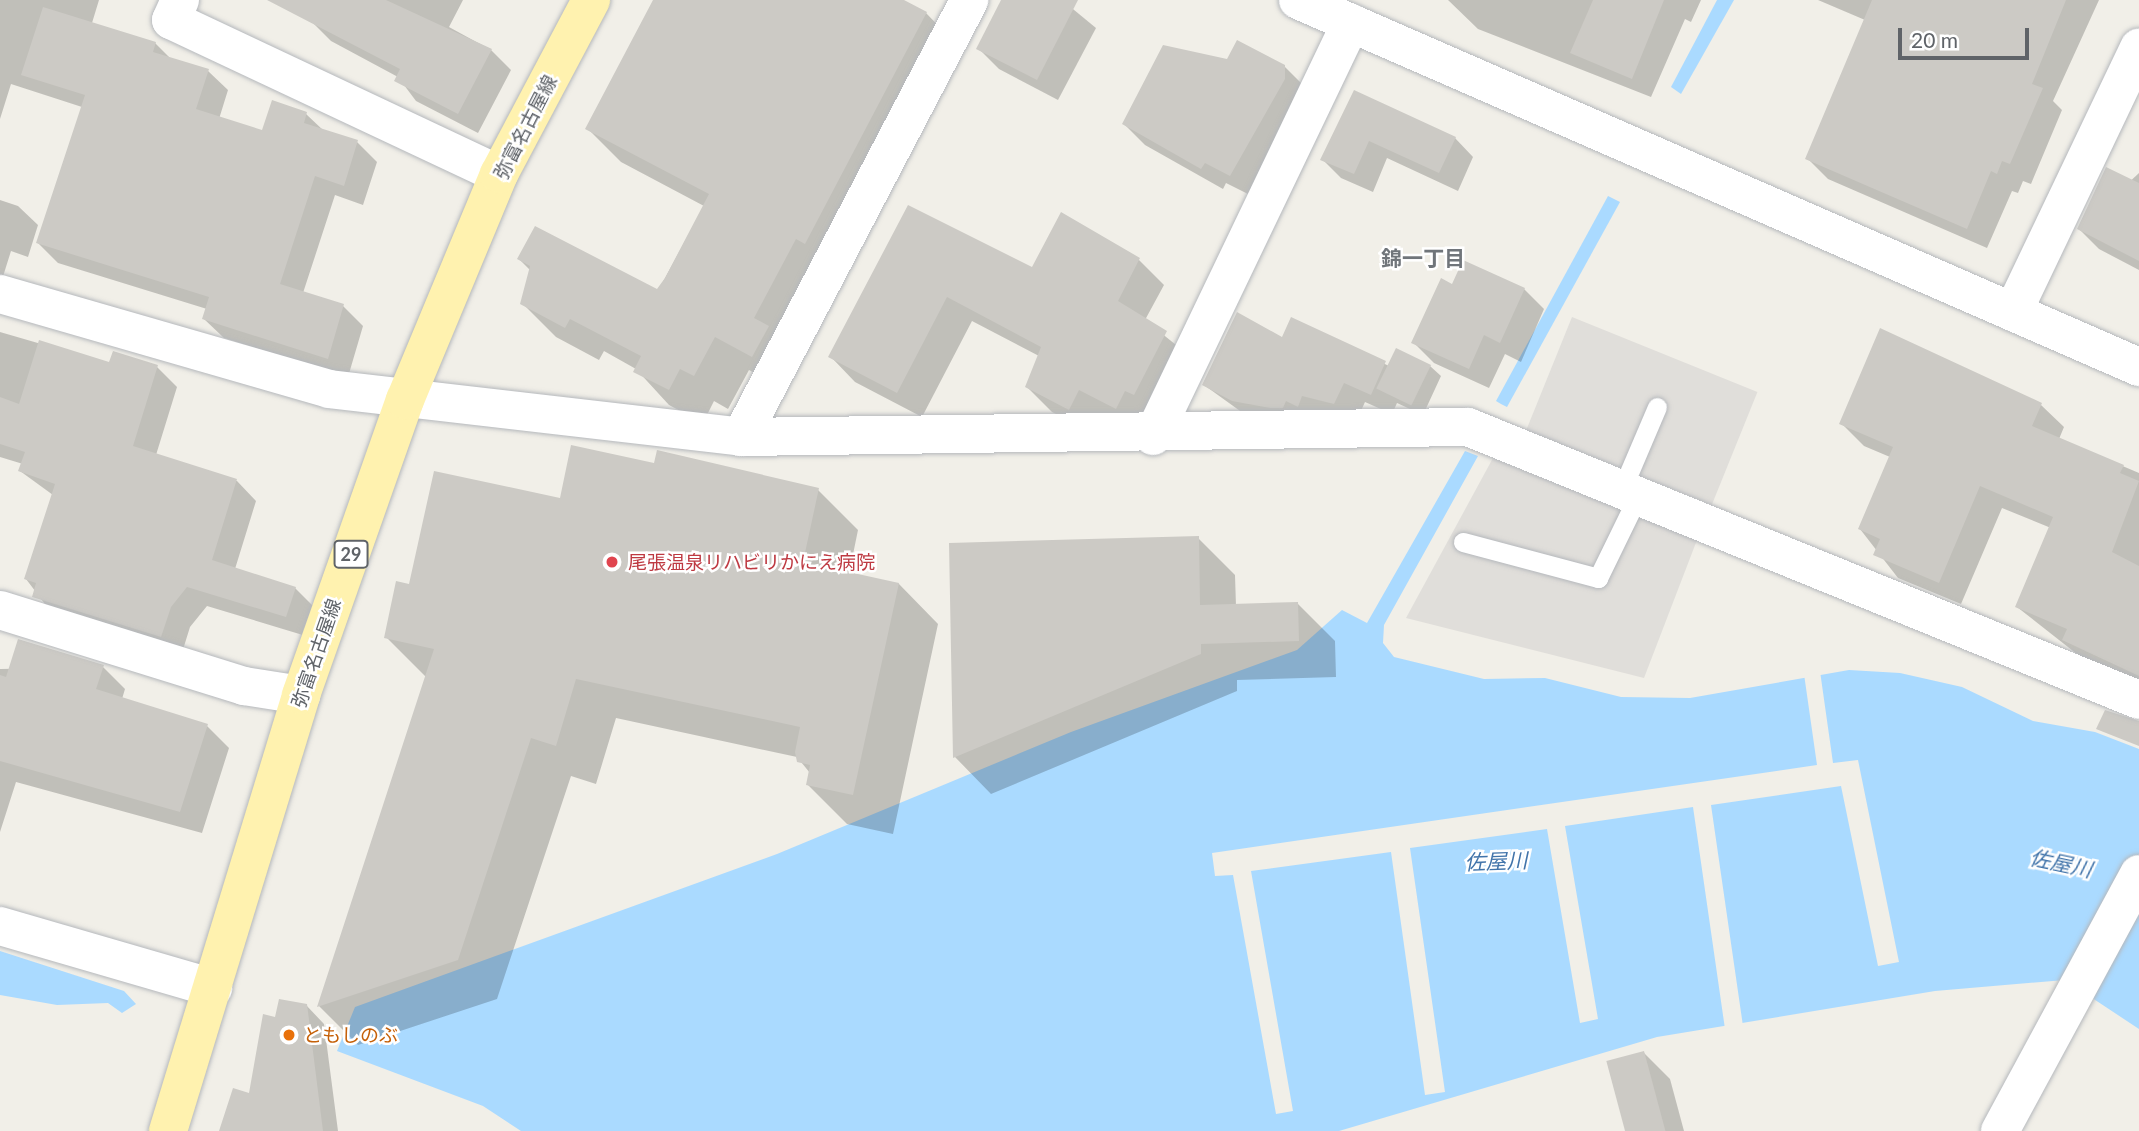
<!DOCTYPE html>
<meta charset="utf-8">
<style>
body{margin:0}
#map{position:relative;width:2139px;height:1131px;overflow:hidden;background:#f1efe8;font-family:Lato,"Noto Sans JP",sans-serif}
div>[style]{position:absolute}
.industrial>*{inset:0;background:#e0deda;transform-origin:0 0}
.water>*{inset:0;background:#aadaff}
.pier>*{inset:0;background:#f1efe8}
.shadow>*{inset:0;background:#0003}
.building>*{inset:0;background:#cccac5;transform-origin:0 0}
.roads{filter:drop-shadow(0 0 2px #b5b8bc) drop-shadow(0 0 2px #b5b8bc)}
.service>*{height:19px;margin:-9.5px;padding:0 9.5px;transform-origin:9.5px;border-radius:9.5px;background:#fff}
.minor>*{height:38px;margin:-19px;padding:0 19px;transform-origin:19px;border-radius:19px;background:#fff}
.tertiary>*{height:38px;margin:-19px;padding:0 19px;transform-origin:19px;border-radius:19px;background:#fff}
.primary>*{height:38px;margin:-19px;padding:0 19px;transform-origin:19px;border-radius:19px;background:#fff2af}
.dots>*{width:19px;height:19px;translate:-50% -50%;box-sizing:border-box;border:4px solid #fff;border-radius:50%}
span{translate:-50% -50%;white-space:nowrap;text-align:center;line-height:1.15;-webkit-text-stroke:5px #fff;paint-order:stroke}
.shield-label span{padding:2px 5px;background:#fff;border:2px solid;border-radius:5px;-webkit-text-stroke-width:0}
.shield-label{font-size:18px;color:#5f6368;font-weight:700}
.street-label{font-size:19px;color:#5f6368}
.health-label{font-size:19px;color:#be3a42}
.left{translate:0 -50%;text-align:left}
.food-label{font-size:19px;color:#c56008}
.neighbourhood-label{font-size:21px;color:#70757a;font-weight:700}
.water-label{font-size:21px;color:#4174aa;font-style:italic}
.scale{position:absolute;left:1898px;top:28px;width:131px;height:32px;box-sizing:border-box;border:4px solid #5f6368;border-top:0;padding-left:9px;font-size:21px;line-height:24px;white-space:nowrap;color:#5f6368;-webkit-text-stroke:5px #fff;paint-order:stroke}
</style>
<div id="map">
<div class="industrial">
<i style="left:1572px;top:317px;width:200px;height:122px;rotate:22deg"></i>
<i style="clip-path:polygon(1493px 458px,1697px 540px,1644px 678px,1406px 618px)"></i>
</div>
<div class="water">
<i style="clip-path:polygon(1717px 0,1734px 0,1681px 94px,1671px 87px)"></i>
<i style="clip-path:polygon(1608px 196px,1620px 202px,1507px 407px,1501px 404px,1496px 401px)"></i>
<i style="clip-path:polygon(1465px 451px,1478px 456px,1384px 625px,1383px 643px,1394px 657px,1484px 679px,1545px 678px,1621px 697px,1690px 698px,1849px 670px,1900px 673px,1962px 687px,2033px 721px,2095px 732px,2139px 749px,2139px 1029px,2065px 980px,1935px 991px,1657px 1037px,1339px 1131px,521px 1131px,483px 1106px,337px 1051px,355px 1007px,777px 854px,1071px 732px,1297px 650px,1342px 610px,1367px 623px)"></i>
<i style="clip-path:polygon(0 951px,124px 991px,136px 1004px,122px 1013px,108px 1003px,57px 1005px,0 995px)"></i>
</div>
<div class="pier">
<i style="clip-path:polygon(1820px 671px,1833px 763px,1858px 760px,1899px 962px,1878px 966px,1841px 786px,1711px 805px,1743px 1026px,1725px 1029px,1693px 807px,1565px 826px,1598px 1019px,1580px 1023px,1547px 829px,1410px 848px,1445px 1092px,1425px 1095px,1391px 852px,1251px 871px,1293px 1111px,1276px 1114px,1233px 875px,1215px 876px,1212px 853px,1817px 765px,1804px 674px)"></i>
</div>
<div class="shadow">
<i style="clip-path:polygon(0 0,99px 0,92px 23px,155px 43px,171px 59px,208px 71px,228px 90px,219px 119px,263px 133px,306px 114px,324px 131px,357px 142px,377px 162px,363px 205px,335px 195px,303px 293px,343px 306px,363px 326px,348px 377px,224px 338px,204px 319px,207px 309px,58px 263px,38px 243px,82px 107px,11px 84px,0 119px)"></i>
<i style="clip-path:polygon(323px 0,463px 0,449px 27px,491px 50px,511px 70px,478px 133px,416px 101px,398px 77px,331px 41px,311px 21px)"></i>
<i style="clip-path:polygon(655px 0,900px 0,926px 13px,959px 47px,786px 390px,749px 370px,728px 409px,714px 401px,703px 423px,669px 405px,636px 369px,604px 351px,599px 360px,556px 337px,522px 303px,531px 271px,519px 259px,658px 291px,704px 206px,621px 162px,588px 129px)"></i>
<i style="clip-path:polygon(1003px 0,1062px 0,1096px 28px,1058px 100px,999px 69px,978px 48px)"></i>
<i style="clip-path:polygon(1448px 0,1701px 0,1691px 22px,1685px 19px,1651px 97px,1478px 29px)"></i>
<i style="clip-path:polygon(1818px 0,2099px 0,2053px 101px,2062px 110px,2031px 184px,2023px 181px,2018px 193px,2012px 191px,1987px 248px,1828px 179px,1807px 158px,1865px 20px)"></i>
<i style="clip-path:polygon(1228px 61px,1284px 66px,1306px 88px,1252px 196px,1226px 183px,1223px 189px,1145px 145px,1124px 124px)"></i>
<i style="clip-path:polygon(1355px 93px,1455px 138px,1473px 157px,1458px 191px,1387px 158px,1373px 192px,1341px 178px,1322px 159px)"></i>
<i style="clip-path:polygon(2139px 173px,2139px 270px,2099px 249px,2079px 229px)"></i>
<i style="clip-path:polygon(0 200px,18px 206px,38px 225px,28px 257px,11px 251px,0 286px)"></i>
<i style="clip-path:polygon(909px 207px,1033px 269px,1139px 260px,1164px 285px,1145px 320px,1191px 357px,1159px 419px,1094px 433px,1052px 412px,1027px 387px,1039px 356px,972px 321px,922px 417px,855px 382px,831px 357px)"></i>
<i style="clip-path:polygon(1453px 286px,1524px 289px,1544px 309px,1521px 362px,1505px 354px,1489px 388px,1434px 363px,1413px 342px)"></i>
<i style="clip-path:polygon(1292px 319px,1389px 366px,1430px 366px,1441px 376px,1423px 415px,1397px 403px,1392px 414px,1365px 402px,1355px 424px,1254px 421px,1204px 385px,1283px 339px)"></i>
<i style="clip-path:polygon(0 332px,110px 364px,157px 367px,177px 387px,156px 455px,237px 481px,256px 501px,235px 569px,295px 588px,315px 608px,306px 636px,207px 606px,190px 627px,181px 656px,54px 616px,26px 579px,53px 495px,20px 471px,23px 464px,0 457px)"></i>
<i style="clip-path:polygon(2041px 405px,2064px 427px,2059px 439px,2139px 473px,2139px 684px,2087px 662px,2017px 607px,2051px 528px,2002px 508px,1961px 604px,1898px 578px,1860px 529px,1890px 457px,1864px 446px,1841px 423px)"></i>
<i style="clip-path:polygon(656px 465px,818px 490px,858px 530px,849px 574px,899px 584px,938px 624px,893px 834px,847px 824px,808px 785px,810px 773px,797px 757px,616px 718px,596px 784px,571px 776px,497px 999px,358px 1045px,319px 1006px,427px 678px,386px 637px,411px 586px,561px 500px)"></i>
<i style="clip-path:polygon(1198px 538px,1235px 575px,1236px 606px,1298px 604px,1335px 641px,1336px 677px,1237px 680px,1237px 691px,991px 794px,955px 757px,950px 545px)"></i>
<i style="clip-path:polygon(103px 667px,125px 689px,122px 699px,207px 726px,229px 748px,202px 833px,16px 782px,0 832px,0 669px)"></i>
<i style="clip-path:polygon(306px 1005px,324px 1024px,338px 1131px,221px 1131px,250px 1095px,276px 1019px)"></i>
<i style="clip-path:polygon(1644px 1053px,1670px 1079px,1684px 1131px,1627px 1131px)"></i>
</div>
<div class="building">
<i style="clip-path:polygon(267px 0,386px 0,492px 49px,458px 114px,394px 81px,400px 69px)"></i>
<i style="clip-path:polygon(653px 0,904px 0,927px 12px,805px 244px,796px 239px,754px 318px,769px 326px,752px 357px,715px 337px,694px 376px,680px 369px,669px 390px,633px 372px,641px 356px,570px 319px,565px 328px,520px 304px,530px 266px,517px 259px,535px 226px,657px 289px,665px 278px,709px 194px,585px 129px)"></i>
<i style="clip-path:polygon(1001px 0,1078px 0,1037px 80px,976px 49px)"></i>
<i style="clip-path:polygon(1593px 0,1664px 0,1632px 79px,1570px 53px)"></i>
<i style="clip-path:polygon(1872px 0,2066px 0,2032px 84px,2043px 88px,2010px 164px,2002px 161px,1997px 174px,1991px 171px,1967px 229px,1805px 159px)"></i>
<i style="clip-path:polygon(43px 7px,156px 42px,153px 52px,209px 69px,196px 109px,262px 130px,272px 100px,307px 112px,304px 123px,358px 140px,344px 186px,315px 176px,280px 284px,344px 304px,328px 359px,202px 319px,209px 297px,36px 243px,85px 95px,21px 75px)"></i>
<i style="clip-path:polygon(1237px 40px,1285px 65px,1285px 79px,1230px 176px,1205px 163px,1201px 169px,1122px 124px,1163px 45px,1227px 59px)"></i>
<i style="clip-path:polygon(1354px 90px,1456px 137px,1439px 173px,1369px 141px,1354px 174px,1320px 160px)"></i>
<i style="clip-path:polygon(2106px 167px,2139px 183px,2139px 261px,2077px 229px)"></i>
<i style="clip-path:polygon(908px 205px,1032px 267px,1061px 212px,1140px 258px,1118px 301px,1167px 331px,1134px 395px,1125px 391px,1116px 409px,1079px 390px,1069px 410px,1025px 387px,1041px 347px,947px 297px,897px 393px,828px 357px)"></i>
<i style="clip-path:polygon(1463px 260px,1525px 288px,1500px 343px,1484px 335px,1469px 369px,1411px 343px,1441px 278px,1452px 284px)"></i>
<i style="clip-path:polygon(1237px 312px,1282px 337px,1291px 317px,1386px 361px,1371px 395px,1344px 383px,1334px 404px,1302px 396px,1298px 407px,1286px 401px,1283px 408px,1270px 408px,1232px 401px,1202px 385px)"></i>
<i style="clip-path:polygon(1880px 328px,2042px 403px,2032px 426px,2124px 465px,2120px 473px,2139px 481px,2112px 552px,2139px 566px,2139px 676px,2062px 640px,2067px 629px,2015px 607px,2053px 517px,1980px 486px,1939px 583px,1873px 555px,1880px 539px,1858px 529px,1893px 447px,1839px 424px)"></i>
<i style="clip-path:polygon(39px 340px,109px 362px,113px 351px,158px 365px,133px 446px,237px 479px,212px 560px,296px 587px,286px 617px,187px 587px,171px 607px,161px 637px,32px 597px,36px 583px,24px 579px,55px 484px,18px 471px,25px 452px,0 444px,0 397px,19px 404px)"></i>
<i style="left:1396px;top:348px;width:39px;height:45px;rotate:26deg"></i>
<i style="clip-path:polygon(571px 445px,654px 463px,657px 450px,819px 488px,803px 562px,899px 583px,853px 795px,806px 785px,810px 765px,797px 762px,795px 752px,800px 727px,576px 679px,556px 746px,531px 738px,458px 960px,317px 1007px,434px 649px,384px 638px,396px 581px,409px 584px,434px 471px,560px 498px)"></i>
<i style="clip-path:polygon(1199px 536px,1200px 605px,1298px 602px,1299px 641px,1201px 644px,1201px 654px,953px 758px,949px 543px)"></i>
<i style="clip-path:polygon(18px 639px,104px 665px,96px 689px,208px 724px,180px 812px,0 761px,0 675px,6px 677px)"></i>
<i style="clip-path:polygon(2105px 710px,2139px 721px,2139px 746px,2096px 729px)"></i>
<i style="clip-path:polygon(279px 999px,307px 1004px,323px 1131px,219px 1131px,233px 1088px,249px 1093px,263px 1014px,275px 1017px)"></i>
<i style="left:1644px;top:1051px;width:83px;height:39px;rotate:75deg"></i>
</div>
<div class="roads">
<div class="service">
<i style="left:1622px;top:489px;width:89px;rotate:-66.9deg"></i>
<i style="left:1463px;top:542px;width:140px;rotate:14.9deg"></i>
<i style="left:1598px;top:578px;width:91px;rotate:-64deg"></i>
</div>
<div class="minor">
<i style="left:180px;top:0;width:22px;rotate:114deg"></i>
<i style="left:171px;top:20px;width:362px;rotate:25.2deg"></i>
<i style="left:0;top:294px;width:342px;rotate:16.1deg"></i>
<i style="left:329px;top:389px;width:415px;rotate:6.6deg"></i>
<i style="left:741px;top:437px;width:727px;rotate:-0.79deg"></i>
<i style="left:1468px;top:427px;width:724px;rotate:22.14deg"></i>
<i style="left:2013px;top:312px;width:293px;rotate:-64.5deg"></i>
<i style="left:1153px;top:436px;width:458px;rotate:-64.4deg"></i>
<i style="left:741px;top:437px;width:493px;rotate:-62.4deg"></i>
<i style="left:0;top:610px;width:256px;rotate:17.3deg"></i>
<i style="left:244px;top:686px;width:58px;rotate:9deg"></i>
<i style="left:0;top:926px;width:222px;rotate:16.2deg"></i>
<i style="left:2000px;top:1131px;width:292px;rotate:-61.6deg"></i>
</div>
<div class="tertiary">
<i style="left:1298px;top:0;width:918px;rotate:23.58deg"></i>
</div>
<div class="primary">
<i style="left:168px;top:1131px;width:456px;rotate:-73deg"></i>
<i style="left:301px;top:695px;width:313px;rotate:-70.6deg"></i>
<i style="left:405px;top:400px;width:245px;rotate:-67.4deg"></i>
<i style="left:499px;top:174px;width:197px;rotate:-62.1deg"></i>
</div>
</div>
<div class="dots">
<i style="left:612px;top:562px;background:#e0444e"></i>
<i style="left:289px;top:1035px;background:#e8710a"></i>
</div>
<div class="shield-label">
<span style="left:351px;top:554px">29</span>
</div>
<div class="street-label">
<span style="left:525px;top:127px;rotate:-63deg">弥富名古屋線</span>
<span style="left:316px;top:653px;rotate:-71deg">弥富名古屋線</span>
</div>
<div class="health-label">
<span class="left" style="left:628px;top:562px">尾張温泉リハビリかにえ病院</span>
</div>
<div class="food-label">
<span class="left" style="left:303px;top:1035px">ともしのぶ</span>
</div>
<div class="neighbourhood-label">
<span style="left:1423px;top:258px">錦一丁目</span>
</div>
<div class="water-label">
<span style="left:1496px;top:861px;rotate:-2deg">佐屋川</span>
<span style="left:2061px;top:863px;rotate:12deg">佐屋川</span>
</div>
<div class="scale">20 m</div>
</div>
